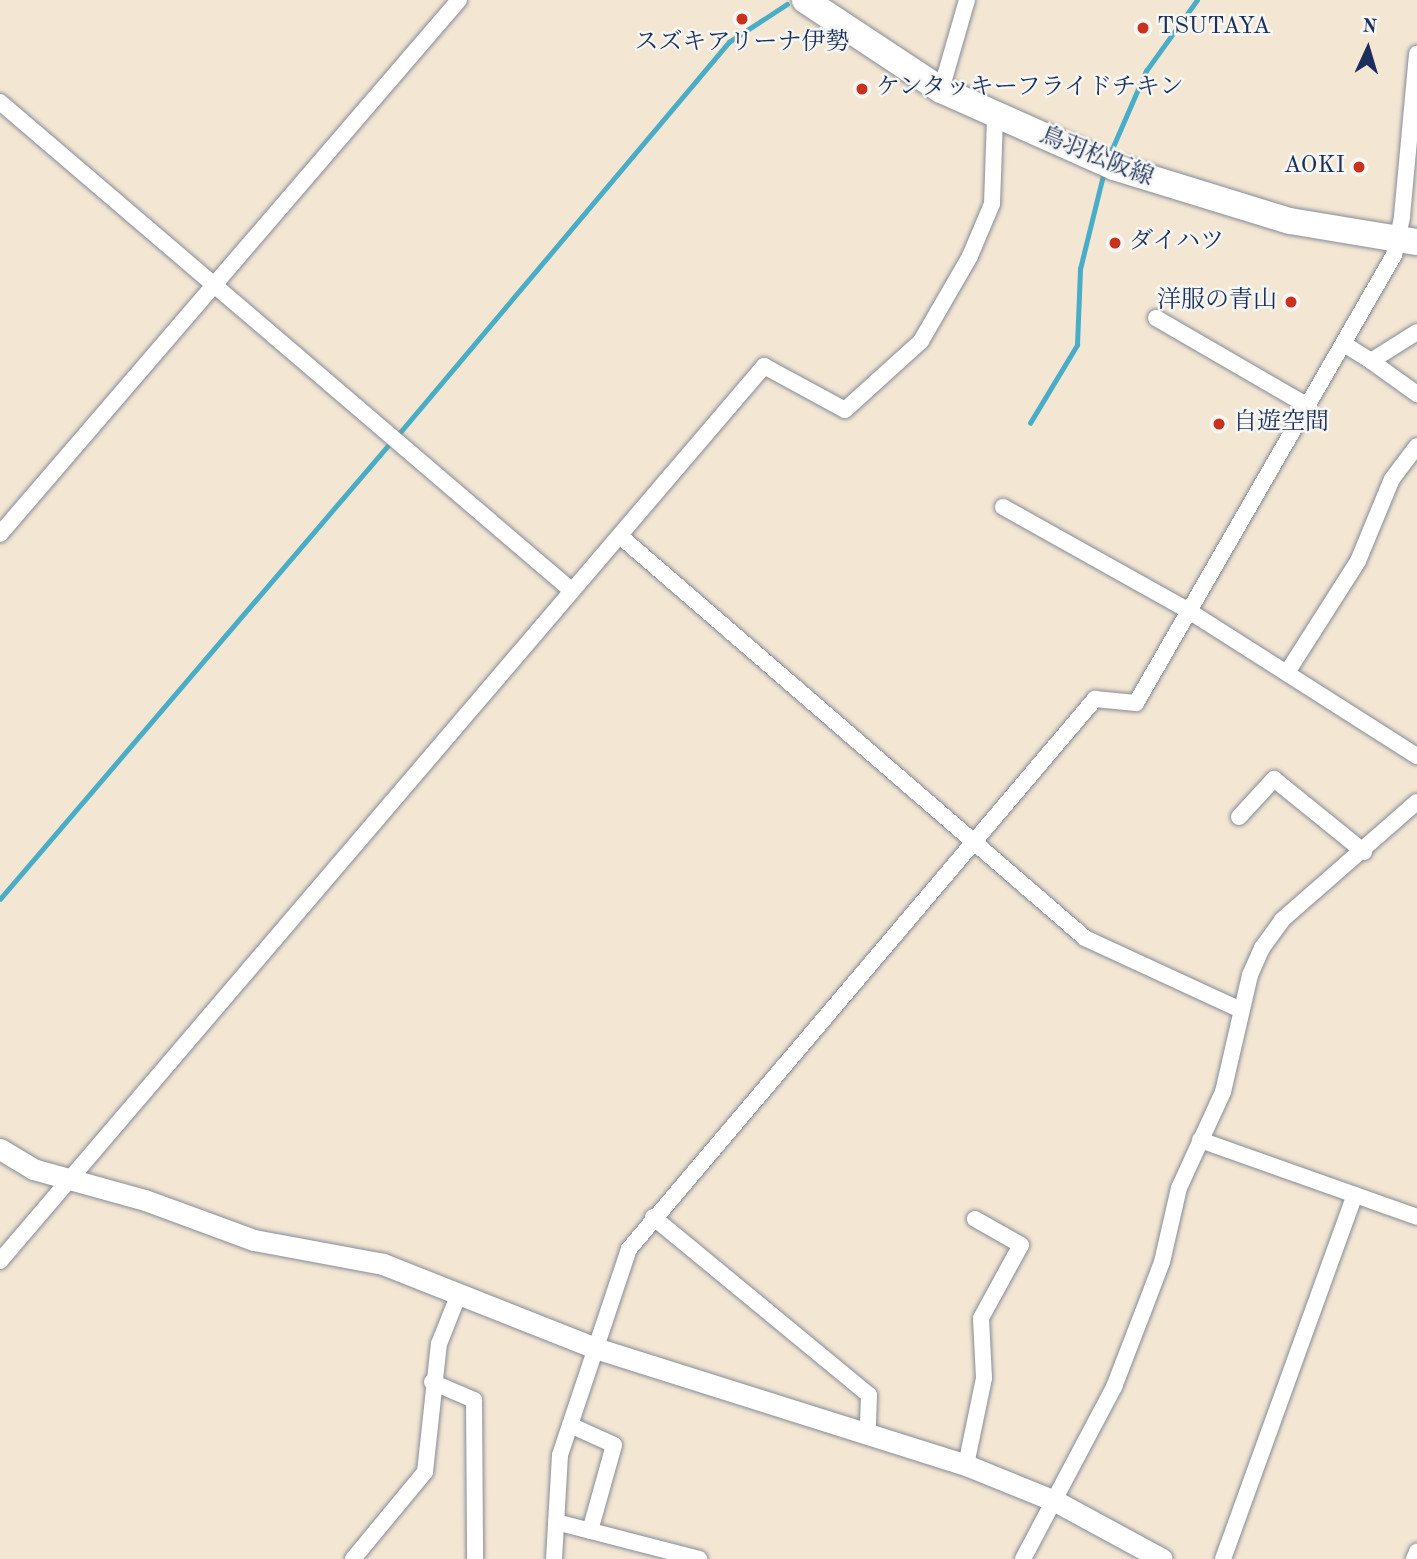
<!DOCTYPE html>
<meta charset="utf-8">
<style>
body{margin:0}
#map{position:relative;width:1417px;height:1559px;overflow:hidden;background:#f3e7d3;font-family:"Old Standard TT","Noto Serif JP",serif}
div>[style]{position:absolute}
.stream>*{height:4.5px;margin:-2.25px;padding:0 2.25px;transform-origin:2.25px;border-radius:2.25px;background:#49adc8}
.roads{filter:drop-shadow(0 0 2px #878b98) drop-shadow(0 0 2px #878b98)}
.minor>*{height:16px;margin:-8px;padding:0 8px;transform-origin:8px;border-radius:8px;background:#fff}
.tertiary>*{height:21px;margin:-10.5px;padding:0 10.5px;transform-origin:10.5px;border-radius:10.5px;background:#fff}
.primary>*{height:26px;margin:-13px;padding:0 13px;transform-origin:13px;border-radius:13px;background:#fff}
.dots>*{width:19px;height:19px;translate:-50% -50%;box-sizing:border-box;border:4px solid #f6f6f2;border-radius:50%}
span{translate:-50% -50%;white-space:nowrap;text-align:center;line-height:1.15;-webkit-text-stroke:5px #f6f6f2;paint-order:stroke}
.poi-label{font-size:24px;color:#1b2f5e}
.left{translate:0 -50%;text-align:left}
.right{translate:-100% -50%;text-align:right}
.street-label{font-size:24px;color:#1b2f5e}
.north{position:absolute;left:1333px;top:14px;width:70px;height:70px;-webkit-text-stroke:5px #f6f6f2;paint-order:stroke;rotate:4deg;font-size:19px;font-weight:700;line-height:28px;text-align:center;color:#1b2f5e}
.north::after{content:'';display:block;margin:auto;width:24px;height:32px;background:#1b2f5e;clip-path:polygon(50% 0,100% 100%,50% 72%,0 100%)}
</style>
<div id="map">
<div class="stream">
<i style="left:1109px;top:156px;width:93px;rotate:-66.5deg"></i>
<i style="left:1146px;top:71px;width:87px;rotate:-54.3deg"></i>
<i style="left:1030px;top:423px;width:91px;rotate:-58.9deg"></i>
<i style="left:1077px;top:345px;width:76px;rotate:-87.7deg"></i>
<i style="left:1080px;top:269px;width:101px;rotate:-76.2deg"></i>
<i style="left:397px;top:436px;width:515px;rotate:-49.88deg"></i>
<i style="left:729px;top:42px;width:69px;rotate:-33.2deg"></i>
<i style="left:0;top:899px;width:601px;rotate:-49.45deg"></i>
</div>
<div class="roads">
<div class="minor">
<i style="left:941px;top:90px;width:94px;rotate:-73.9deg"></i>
<i style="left:0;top:102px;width:751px;rotate:40.52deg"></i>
<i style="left:1156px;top:318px;width:173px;rotate:30.1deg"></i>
<i style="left:1344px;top:344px;width:32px;rotate:32deg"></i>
<i style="left:1371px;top:361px;width:54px;rotate:-32.2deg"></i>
<i style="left:1371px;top:361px;width:57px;rotate:35.7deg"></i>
<i style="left:1003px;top:507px;width:213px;rotate:29.2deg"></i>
<i style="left:1189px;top:611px;width:270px;rotate:32.5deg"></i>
<i style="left:0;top:534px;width:704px;rotate:-49.32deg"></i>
<i style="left:620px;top:536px;width:615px;rotate:40.84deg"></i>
<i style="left:1085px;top:938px;width:172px;rotate:24.8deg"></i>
<i style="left:1288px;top:671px;width:130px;rotate:-57.5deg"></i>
<i style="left:1358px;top:561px;width:89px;rotate:-67.5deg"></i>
<i style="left:1392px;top:479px;width:41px;rotate:-52.9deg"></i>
<i style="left:1239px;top:817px;width:52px;rotate:-47.4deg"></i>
<i style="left:1274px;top:779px;width:116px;rotate:39deg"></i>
<i style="left:1200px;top:1140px;width:230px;rotate:19.5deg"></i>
<i style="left:653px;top:1217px;width:280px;rotate:39.5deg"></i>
<i style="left:869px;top:1395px;width:36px;rotate:92deg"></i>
<i style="left:0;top:1261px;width:1177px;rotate:-49.51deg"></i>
<i style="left:764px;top:366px;width:92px;rotate:28.5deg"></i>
<i style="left:845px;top:410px;width:103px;rotate:-42.2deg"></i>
<i style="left:921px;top:341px;width:98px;rotate:-60deg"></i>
<i style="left:970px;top:256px;width:56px;rotate:-67.1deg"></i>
<i style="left:992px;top:204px;width:88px;rotate:-88deg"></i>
<i style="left:432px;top:1382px;width:46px;rotate:23.2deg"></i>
<i style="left:474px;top:1400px;width:159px;rotate:89.6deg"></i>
<i style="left:570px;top:1425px;width:48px;rotate:24.4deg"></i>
<i style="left:614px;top:1445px;width:89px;rotate:105.6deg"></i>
<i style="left:966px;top:1465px;width:89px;rotate:-78.3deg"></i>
<i style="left:984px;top:1378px;width:60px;rotate:-92.9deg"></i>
<i style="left:981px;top:1318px;width:83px;rotate:-61.3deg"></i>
<i style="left:1021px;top:1245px;width:53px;rotate:-150.5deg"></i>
<i style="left:556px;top:1522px;width:148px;rotate:14.5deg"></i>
<i style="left:353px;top:1559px;width:113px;rotate:-50.4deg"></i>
<i style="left:425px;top:1472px;width:129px;rotate:-83.8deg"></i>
<i style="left:439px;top:1344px;width:52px;rotate:-68.4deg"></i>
<i style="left:554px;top:1559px;width:104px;rotate:-86.7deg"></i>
<i style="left:560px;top:1455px;width:217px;rotate:-71.5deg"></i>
<i style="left:629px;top:1249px;width:721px;rotate:-49.73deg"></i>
<i style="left:1095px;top:699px;width:41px;rotate:5.6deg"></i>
<i style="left:1136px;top:703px;width:517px;rotate:-60.06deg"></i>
<i style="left:1394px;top:255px;width:40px;rotate:-78deg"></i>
<i style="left:1402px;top:216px;width:163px;rotate:-84.7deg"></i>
<i style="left:1023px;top:1559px;width:195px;rotate:-62.1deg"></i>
<i style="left:1114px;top:1387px;width:80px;rotate:-68.9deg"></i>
<i style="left:1143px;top:1312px;width:53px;rotate:-69.2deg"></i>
<i style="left:1162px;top:1262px;width:76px;rotate:-77.1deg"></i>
<i style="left:1179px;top:1188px;width:106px;rotate:-65.4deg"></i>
<i style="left:1223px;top:1092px;width:120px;rotate:-77deg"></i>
<i style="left:1250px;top:975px;width:30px;rotate:-66deg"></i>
<i style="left:1262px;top:948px;width:34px;rotate:-54deg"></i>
<i style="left:1282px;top:920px;width:179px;rotate:-41.2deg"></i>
<i style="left:1223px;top:1559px;width:387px;rotate:-70.1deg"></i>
<i style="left:1414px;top:1559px;width:8px;rotate:-67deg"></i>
</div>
<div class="tertiary">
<i style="left:0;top:1149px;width:39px;rotate:31deg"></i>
<i style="left:33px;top:1169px;width:116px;rotate:15.5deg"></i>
<i style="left:145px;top:1200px;width:116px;rotate:20.2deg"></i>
<i style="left:254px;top:1240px;width:131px;rotate:10.5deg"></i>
<i style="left:383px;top:1264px;width:228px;rotate:21.6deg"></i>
<i style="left:595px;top:1348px;width:389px;rotate:17.5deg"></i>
<i style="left:966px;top:1465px;width:98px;rotate:22.1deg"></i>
<i style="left:1057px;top:1502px;width:119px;rotate:28.5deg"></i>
</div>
<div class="primary">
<i style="left:805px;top:0;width:163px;rotate:33.5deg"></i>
<i style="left:941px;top:90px;width:189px;rotate:24deg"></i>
<i style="left:1114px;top:167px;width:184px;rotate:17.1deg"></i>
<i style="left:1290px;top:221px;width:129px;rotate:9.4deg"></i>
</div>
</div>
<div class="dots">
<i style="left:742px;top:19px;background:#c8321e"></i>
<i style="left:1143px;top:28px;background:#c8321e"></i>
<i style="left:862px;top:89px;background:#c8321e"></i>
<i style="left:1359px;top:167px;background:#c8321e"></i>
<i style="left:1115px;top:243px;background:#c8321e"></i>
<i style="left:1291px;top:302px;background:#c8321e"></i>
<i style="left:1219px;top:424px;background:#c8321e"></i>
</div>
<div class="poi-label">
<span class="left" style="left:1157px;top:28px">TSUTAYA</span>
<span style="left:742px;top:44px">スズキアリーナ伊勢</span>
<span class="left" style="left:876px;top:89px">ケンタッキーフライドチキン</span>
<span class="right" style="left:1345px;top:167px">AOKI</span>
<span class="left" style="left:1129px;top:243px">ダイハツ</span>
<span class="right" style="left:1277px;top:302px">洋服の青山</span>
<span class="left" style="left:1233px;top:424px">自遊空間</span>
</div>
<div class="street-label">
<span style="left:1096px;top:158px;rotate:22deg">鳥羽松阪線</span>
</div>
<div class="north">N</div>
</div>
